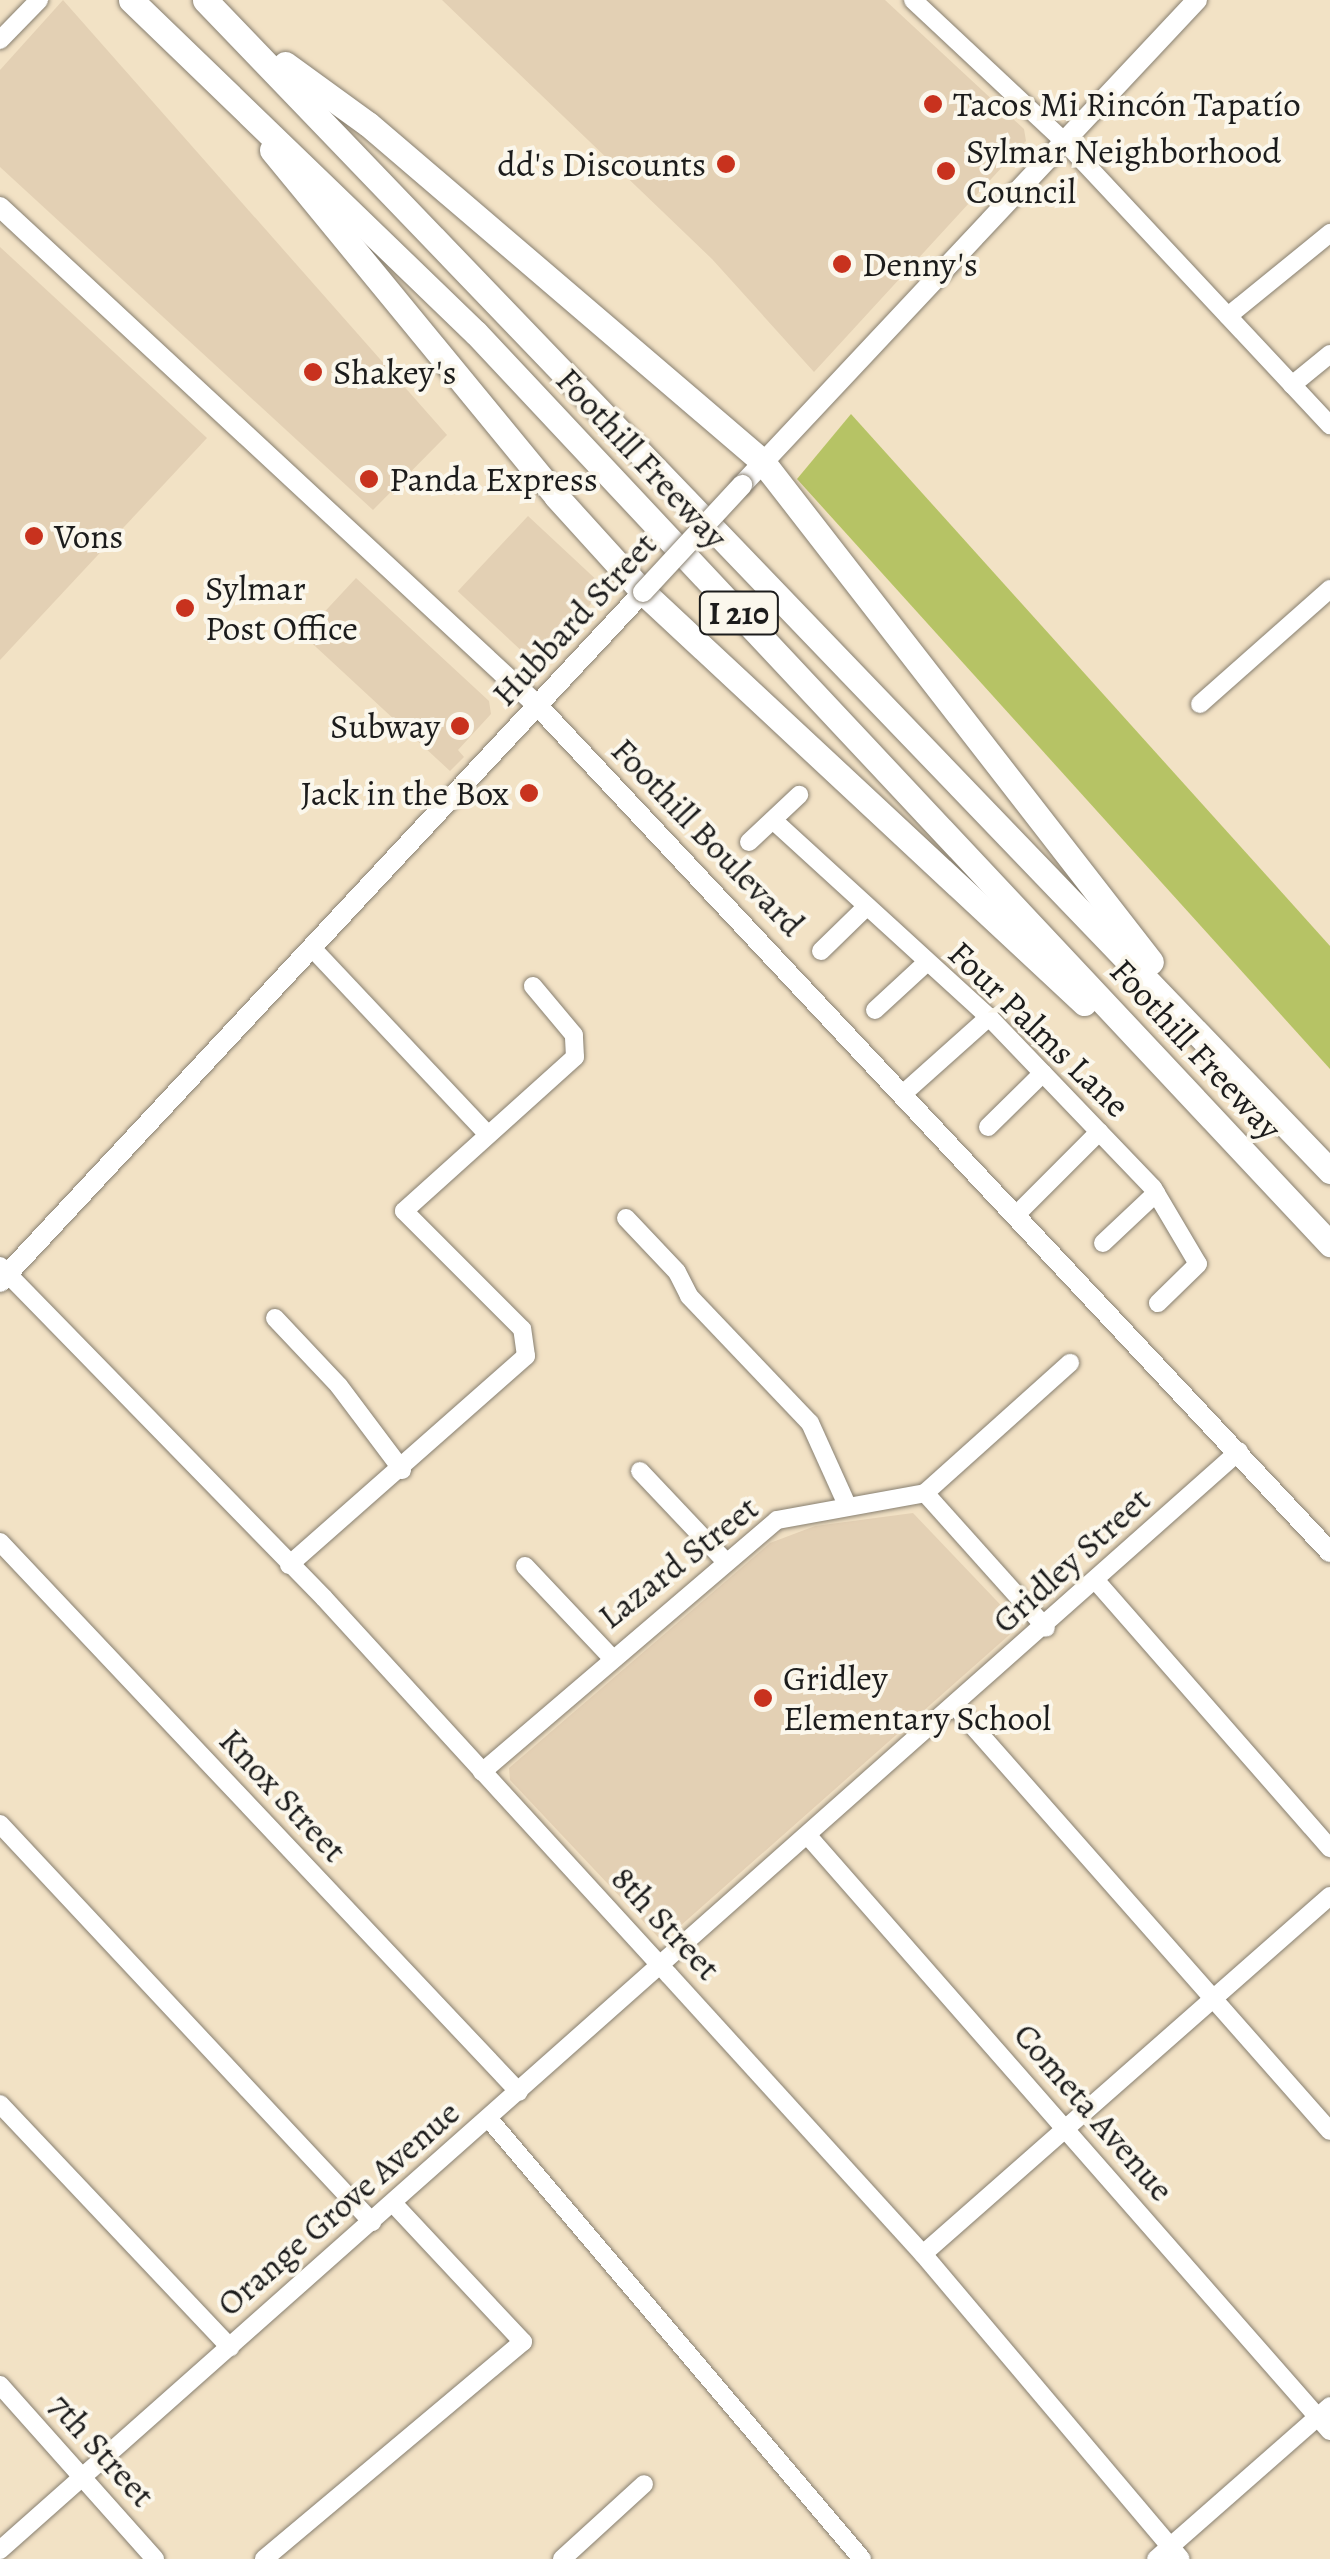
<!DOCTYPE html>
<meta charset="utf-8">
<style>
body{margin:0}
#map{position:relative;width:1330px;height:2559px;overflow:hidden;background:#f2e2c5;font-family:Alegreya,serif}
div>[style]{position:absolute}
.built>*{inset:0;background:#e3d0b4;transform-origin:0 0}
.green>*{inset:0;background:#b6c365}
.roads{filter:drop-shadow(0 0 2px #877f70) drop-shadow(0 0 2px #877f70)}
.minor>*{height:18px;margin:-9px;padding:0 9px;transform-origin:9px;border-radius:9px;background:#fff}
.major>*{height:20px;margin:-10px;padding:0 10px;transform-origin:10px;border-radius:10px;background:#fff}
.highway>*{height:25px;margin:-12.5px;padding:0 12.5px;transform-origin:12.5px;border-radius:12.5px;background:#fff}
.bridges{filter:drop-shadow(0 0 2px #877f70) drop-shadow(0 0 2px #877f70)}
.major-bridge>*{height:20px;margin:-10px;padding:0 10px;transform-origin:10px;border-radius:10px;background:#fff}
.dots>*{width:28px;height:28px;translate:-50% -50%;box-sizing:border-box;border:5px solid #fbf7ec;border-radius:50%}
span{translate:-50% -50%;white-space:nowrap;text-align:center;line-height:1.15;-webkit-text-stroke:8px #fbf7ec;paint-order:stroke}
.shield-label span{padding:2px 8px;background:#fbf7ec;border:2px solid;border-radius:8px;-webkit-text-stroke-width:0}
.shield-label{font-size:32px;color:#1c1c1c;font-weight:700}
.poi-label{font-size:35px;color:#1c1c1c}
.left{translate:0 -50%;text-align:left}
.right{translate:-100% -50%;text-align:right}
.street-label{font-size:35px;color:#1c1c1c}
</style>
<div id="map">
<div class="built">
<i style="clip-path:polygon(63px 0,447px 435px,373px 510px,0 167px,0 70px)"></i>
<i style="clip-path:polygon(442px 0,885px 0,1024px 129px,1026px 141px,814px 372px,712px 259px)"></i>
<i style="clip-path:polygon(0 247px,207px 438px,0 660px)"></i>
<i style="left:528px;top:516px;width:106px;height:103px;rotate:43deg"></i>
<i style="clip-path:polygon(356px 578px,489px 701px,491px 714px,458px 750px,464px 757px,450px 771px,303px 635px)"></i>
<i style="clip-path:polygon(913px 1513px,1014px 1619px,1016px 1629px,670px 1935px,658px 1937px,510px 1780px,509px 1768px,770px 1543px,815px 1526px)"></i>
</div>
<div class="green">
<i style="clip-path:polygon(851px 414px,1330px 946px,1330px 1069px,797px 479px)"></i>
</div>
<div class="roads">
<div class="minor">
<i style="left:913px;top:0;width:208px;rotate:43.1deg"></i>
<i style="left:1065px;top:142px;width:388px;rotate:46.9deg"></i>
<i style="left:0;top:40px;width:56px;rotate:-45.7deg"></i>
<i style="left:1228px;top:316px;width:132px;rotate:-39.1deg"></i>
<i style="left:1292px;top:385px;width:49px;rotate:-39.2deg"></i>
<i style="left:1200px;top:704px;width:174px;rotate:-41.5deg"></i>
<i style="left:773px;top:820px;width:292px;rotate:42.4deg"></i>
<i style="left:989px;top:1017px;width:237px;rotate:46.2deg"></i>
<i style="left:1153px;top:1188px;width:88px;rotate:59.4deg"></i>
<i style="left:1198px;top:1264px;width:56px;rotate:135.7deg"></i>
<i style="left:749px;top:842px;width:69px;rotate:-43.2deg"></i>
<i style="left:313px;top:949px;width:255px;rotate:46.7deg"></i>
<i style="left:821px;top:951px;width:62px;rotate:-44.3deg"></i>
<i style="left:875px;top:1010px;width:68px;rotate:-42.6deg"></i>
<i style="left:905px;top:1092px;width:113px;rotate:-41.8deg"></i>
<i style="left:988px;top:1127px;width:77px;rotate:-44.5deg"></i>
<i style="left:1018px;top:1213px;width:115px;rotate:-45deg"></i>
<i style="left:626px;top:1218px;width:74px;rotate:46.6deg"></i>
<i style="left:677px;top:1272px;width:27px;rotate:63deg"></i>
<i style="left:689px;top:1296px;width:175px;rotate:46.4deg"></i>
<i style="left:810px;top:1423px;width:90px;rotate:65.7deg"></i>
<i style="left:1103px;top:1243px;width:73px;rotate:-43.3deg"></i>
<i style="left:0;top:1266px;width:464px;rotate:45.7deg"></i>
<i style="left:324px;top:1598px;width:511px;rotate:47.54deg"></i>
<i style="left:669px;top:1975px;width:377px;rotate:47.7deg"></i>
<i style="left:923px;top:2254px;width:399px;rotate:49.8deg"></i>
<i style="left:275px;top:1318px;width:93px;rotate:46.7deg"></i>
<i style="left:339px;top:1386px;width:105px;rotate:53.1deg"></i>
<i style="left:640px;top:1471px;width:124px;rotate:46.6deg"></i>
<i style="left:925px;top:1493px;width:181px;rotate:48.1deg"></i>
<i style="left:0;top:1542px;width:756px;rotate:46.66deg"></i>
<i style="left:289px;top:1565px;width:316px;rotate:-41.4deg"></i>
<i style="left:526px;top:1356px;width:27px;rotate:-98deg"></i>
<i style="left:522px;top:1329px;width:167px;rotate:-135deg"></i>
<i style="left:404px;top:1211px;width:230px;rotate:-42deg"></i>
<i style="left:575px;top:1057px;width:22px;rotate:-93deg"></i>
<i style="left:574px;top:1035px;width:64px;rotate:-129.9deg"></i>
<i style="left:525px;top:1566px;width:125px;rotate:46.6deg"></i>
<i style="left:1097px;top:1582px;width:354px;rotate:48.8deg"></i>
<i style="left:956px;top:1707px;width:565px;rotate:48.59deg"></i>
<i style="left:482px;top:1772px;width:388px;rotate:-40.5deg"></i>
<i style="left:777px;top:1520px;width:150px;rotate:-10.3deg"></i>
<i style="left:925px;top:1493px;width:195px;rotate:-41.9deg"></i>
<i style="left:0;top:1824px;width:545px;rotate:46.93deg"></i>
<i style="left:809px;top:1837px;width:790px;rotate:48.75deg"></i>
<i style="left:0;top:2104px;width:335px;rotate:46.6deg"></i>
<i style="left:489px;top:2119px;width:577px;rotate:49.71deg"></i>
<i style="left:923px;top:2254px;width:542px;rotate:-41.34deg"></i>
<i style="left:0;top:2385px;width:233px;rotate:48.3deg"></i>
<i style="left:0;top:2550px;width:1656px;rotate:-41.57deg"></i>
<i style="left:264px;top:2559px;width:338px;rotate:-40deg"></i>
<i style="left:523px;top:2342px;width:190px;rotate:-133.1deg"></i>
<i style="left:562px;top:2559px;width:111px;rotate:-42.4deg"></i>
<i style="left:1156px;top:2559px;width:232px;rotate:-41.3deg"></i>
</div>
<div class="major">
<i style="left:0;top:207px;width:734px;rotate:42.85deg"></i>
<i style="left:538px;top:706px;width:1159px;rotate:46.89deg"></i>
<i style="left:742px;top:485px;width:665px;rotate:-46.83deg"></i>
<i style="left:0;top:1282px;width:943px;rotate:-47.02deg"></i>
</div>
<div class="highway">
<i style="left:131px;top:0;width:479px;rotate:44deg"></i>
<i style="left:476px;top:333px;width:1249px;rotate:46.85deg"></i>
<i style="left:205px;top:0;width:1624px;rotate:46.15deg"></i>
<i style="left:285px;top:64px;width:102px;rotate:35.9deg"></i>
<i style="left:368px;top:124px;width:518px;rotate:40.54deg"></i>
<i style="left:762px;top:461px;width:634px;rotate:52.17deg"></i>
<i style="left:272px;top:150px;width:448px;rotate:50.6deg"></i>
<i style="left:556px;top:496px;width:130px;rotate:47.8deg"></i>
<i style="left:643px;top:592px;width:603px;rotate:42.98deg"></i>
</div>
</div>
<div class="bridges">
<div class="major-bridge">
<i style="left:643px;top:592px;width:146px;rotate:-47.2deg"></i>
</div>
</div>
<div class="dots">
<i style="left:933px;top:104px;background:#c8321e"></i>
<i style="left:726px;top:164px;background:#c8321e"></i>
<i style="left:946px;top:171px;background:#c8321e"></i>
<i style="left:842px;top:264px;background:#c8321e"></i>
<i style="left:313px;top:372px;background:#c8321e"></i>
<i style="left:369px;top:479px;background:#c8321e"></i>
<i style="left:34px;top:536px;background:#c8321e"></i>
<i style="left:185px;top:608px;background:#c8321e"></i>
<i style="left:460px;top:726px;background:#c8321e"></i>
<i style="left:529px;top:793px;background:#c8321e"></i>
<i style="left:763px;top:1698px;background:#c8321e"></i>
</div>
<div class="shield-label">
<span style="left:739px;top:613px">I 210</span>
</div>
<div class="poi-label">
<span class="left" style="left:953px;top:104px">Tacos Mi Rincón Tapatío</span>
<span class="left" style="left:966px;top:171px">Sylmar Neighborhood<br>Council</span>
<span class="right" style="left:706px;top:164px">dd's Discounts</span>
<span class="left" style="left:862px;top:264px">Denny's</span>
<span class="left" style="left:333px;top:372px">Shakey's</span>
<span class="left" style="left:389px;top:479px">Panda Express</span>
<span class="left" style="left:54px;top:536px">Vons</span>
<span class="left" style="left:205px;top:608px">Sylmar<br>Post Office</span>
<span class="right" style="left:440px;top:726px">Subway</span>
<span class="right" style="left:509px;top:793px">Jack in the Box</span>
<span class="left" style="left:783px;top:1698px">Gridley<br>Elementary School</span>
</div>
<div class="street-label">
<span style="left:642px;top:458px;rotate:47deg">Foothill Freeway</span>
<span style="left:574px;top:619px;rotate:-47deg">Hubbard Street</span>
<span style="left:708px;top:837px;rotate:46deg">Foothill Boulevard</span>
<span style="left:1039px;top:1029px;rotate:44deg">Four Palms Lane</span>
<span style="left:1196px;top:1049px;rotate:47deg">Foothill Freeway</span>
<span style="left:1071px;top:1560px;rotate:-42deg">Gridley Street</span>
<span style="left:678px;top:1562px;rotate:-38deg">Lazard Street</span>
<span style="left:283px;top:1795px;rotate:47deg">Knox Street</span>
<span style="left:666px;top:1923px;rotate:47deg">8th Street</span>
<span style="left:1094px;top:2112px;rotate:49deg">Cometa Avenue</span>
<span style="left:338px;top:2208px;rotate:-41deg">Orange Grove Avenue</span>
<span style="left:102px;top:2450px;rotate:48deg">7th Street</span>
</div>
</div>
